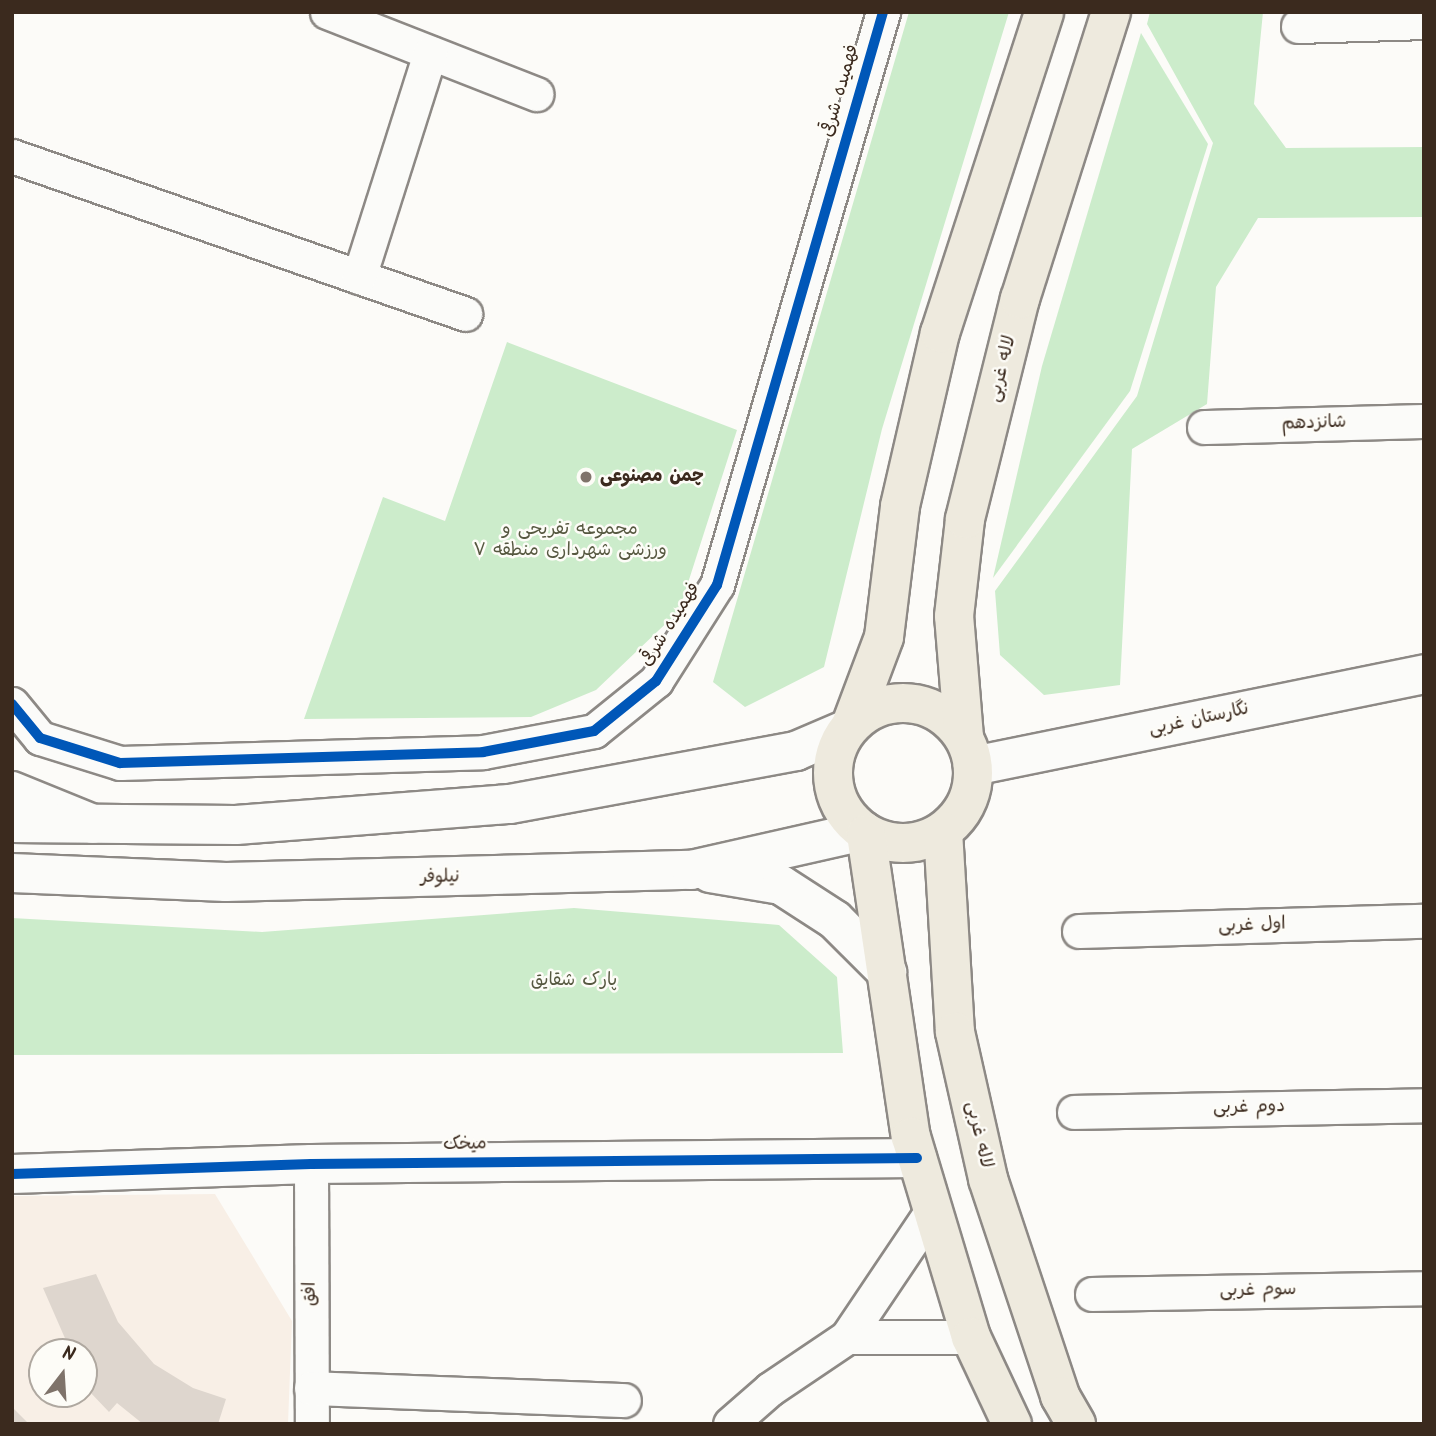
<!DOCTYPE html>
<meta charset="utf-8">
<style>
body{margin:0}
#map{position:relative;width:1436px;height:1436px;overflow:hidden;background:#fcfbf8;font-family:Kalam,"Playpen Sans Arabic",sans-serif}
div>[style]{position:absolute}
.built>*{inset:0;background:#f8efe6}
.green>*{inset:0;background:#cceccb}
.building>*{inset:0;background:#ded6ce}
.roads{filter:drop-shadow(2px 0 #8d8985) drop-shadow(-2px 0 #8d8985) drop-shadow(0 2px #8d8985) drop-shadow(0 -2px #8d8985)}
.minor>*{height:33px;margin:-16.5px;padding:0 16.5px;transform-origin:16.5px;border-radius:16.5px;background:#fbfbf9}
.tertiary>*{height:38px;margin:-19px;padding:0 19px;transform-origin:19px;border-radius:19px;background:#fbfbf9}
.secondary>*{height:38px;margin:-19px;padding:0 19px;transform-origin:19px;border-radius:19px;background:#fbfbf9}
.primary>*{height:38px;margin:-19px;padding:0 19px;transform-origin:19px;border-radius:19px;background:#eeeade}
.primary>.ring{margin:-19px;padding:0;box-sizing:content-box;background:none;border:38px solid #eeeade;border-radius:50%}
.cycleway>*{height:10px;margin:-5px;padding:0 5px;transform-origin:5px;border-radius:5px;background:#0057b8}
.dots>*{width:19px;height:19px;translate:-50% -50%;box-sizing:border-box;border:4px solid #fdfcf7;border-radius:50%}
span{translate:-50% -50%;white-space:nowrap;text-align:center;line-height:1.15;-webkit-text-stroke:5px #fdfcf7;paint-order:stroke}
.street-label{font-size:18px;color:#3b2a1e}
.poi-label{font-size:18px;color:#3b2a1e;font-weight:700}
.left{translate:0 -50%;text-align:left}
.park-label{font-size:18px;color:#565840}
.frame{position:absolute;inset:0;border:14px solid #3b2a1e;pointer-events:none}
.north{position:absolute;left:28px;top:1338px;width:70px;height:70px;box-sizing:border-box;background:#fdfcf7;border:2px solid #afa8a0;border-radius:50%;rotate:17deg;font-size:19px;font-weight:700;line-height:28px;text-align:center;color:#3b2a1e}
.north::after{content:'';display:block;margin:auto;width:24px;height:32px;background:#7f736a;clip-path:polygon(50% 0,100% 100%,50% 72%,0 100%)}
</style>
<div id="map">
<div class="built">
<div style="clip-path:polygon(evenodd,215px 1194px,292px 1321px,288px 1424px,12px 1424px,12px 1196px,215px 1194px,42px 1352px,84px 1352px,84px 1394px,42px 1394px,42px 1352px)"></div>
</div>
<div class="green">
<div style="clip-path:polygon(909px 12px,1009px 12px,882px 429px,824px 667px,745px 707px,713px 682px)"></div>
<div style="clip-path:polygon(1150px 12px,1263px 12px,1254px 104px,1286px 148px,1424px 147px,1424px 217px,1258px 218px,1216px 287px,1207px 404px,1132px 449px,1120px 685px,1044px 695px,1000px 655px,995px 591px,1137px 396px,1213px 143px,1147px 24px)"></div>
<div style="clip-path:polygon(1141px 33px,1208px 144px,1130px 391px,993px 578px,1042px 366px)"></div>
<div style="clip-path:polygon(507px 342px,737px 430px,679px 611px,596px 690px,531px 717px,304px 719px,383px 497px,445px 521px)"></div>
<div style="clip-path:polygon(574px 908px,779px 925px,837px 977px,843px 1053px,12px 1055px,12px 918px,262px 932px)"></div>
</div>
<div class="building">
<div style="clip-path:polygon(96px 1274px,118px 1322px,154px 1364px,193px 1388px,226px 1399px,218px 1424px,143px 1424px,117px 1403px,109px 1412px,89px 1391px,96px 1384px,84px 1371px,84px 1352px,71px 1352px,43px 1288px)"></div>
<div style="clip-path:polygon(14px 1409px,29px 1424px,12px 1424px)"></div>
</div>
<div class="roads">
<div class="minor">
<div style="left:327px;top:12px;width:225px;rotate:21.4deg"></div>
<div style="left:1298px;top:26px;width:126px;rotate:-1.8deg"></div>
<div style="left:12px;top:156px;width:480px;rotate:19.2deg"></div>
<div style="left:359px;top:277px;width:235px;rotate:-72.4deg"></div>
<div style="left:1204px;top:427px;width:220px;rotate:-1.6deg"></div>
<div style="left:12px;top:704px;width:44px;rotate:50.5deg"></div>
<div style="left:40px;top:738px;width:84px;rotate:17.4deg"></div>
<div style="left:120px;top:763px;width:363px;rotate:-1.7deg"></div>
<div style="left:483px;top:752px;width:113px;rotate:-10.7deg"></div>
<div style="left:594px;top:731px;width:80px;rotate:-38.9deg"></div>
<div style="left:656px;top:681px;width:114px;rotate:-57.6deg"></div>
<div style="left:717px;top:585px;width:597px;rotate:-73.84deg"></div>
<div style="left:1079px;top:931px;width:345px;rotate:-1.7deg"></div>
<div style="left:1074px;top:1112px;width:350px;rotate:-1.1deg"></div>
<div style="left:311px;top:1164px;width:260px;rotate:89.8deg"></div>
<div style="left:933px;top:1209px;width:154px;rotate:123.9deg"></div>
<div style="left:847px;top:1337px;width:124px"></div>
<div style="left:1092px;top:1294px;width:332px;rotate:-1deg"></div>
<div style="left:311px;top:1388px;width:313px;rotate:2.2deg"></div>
<div style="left:730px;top:1424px;width:53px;rotate:-41.2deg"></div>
<div style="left:770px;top:1389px;width:93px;rotate:-34deg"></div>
</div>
<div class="tertiary">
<div style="left:973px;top:766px;width:460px;rotate:-11.5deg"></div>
<div style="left:12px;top:791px;width:87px;rotate:22.2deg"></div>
<div style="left:12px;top:1174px;width:299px;rotate:-1.9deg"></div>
<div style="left:311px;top:1164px;width:606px;rotate:-0.57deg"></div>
</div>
<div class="secondary">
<div style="left:12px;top:823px;width:224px;rotate:0.5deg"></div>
<div style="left:236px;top:825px;width:275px;rotate:-4.4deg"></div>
<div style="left:510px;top:804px;width:291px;rotate:-10.5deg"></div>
<div style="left:796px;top:751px;width:56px;rotate:-23.3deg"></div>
<div style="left:12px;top:873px;width:214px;rotate:2.4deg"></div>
<div style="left:226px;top:882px;width:465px;rotate:-1.5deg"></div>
<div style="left:691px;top:870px;width:177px;rotate:-12.7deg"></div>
<div style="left:710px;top:873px;width:72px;rotate:9.6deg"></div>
<div style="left:781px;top:885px;width:64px;rotate:32.9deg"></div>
<div style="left:835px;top:920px;width:74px;rotate:45deg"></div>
</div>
<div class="primary">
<div class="ring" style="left:833px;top:703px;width:102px;height:102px"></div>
<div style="left:851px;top:725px;width:94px;rotate:-69.4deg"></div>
<div style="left:884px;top:637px;width:132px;rotate:-83deg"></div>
<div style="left:900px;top:506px;width:178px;rotate:-77deg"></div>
<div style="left:940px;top:333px;width:337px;rotate:-72deg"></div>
<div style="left:964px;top:737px;width:121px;rotate:-94.7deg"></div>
<div style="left:954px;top:616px;width:98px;rotate:-83.5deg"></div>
<div style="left:965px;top:519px;width:227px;rotate:-76deg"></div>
<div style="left:1020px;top:299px;width:301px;rotate:-72.4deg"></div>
<div style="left:943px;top:831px;width:201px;rotate:86.6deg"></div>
<div style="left:955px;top:1032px;width:151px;rotate:77.3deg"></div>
<div style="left:988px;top:1179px;width:229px;rotate:71.6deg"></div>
<div style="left:1060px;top:1396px;width:32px;rotate:60deg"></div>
<div style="left:866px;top:834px;width:306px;rotate:81.6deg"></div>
<div style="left:911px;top:1137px;width:209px;rotate:73.3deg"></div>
<div style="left:971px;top:1337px;width:96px;rotate:64.8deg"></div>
</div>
</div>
<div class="cycleway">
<div style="left:12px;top:704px;width:44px;rotate:50.5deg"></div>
<div style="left:40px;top:738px;width:84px;rotate:17.4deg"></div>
<div style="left:120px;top:763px;width:363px;rotate:-1.7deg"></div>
<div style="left:483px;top:752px;width:113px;rotate:-10.7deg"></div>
<div style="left:594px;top:731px;width:80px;rotate:-38.9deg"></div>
<div style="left:656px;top:681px;width:114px;rotate:-57.6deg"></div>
<div style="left:717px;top:585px;width:597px;rotate:-73.84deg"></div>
<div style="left:12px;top:1174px;width:299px;rotate:-1.9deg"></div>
<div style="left:311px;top:1164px;width:606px;rotate:-0.57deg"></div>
</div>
<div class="dots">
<div style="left:586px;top:477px;background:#7f736a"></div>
</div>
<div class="street-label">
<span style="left:841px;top:91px;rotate:-74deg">فهمیده شرقی</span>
<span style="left:1003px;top:369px;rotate:-76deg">لاله غربی</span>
<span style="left:1314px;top:424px;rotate:-2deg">شانزدهم</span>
<span style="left:671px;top:625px;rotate:-58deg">فهمیده شرقی</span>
<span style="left:1199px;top:720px;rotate:-12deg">نگارستان غربی</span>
<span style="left:440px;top:878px;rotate:-1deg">نیلوفر</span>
<span style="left:1252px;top:926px;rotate:-2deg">اول غربی</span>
<span style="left:1249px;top:1108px;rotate:-1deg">دوم غربی</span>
<span style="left:978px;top:1135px;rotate:77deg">لاله غربی</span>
<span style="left:465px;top:1145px;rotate:-1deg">میخک</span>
<span style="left:1258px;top:1291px;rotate:-1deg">سوم غربی</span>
<span style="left:311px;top:1294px;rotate:-90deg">افق</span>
</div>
<div class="poi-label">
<span class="left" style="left:600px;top:477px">چمن مصنوعی</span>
</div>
<div class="park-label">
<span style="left:570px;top:541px">مجموعه تفریحی و<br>ورزشی شهرداری منطقه ۷</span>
<span style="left:574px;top:981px">پارک شقایق</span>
</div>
<div class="frame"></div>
<div class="north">N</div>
</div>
